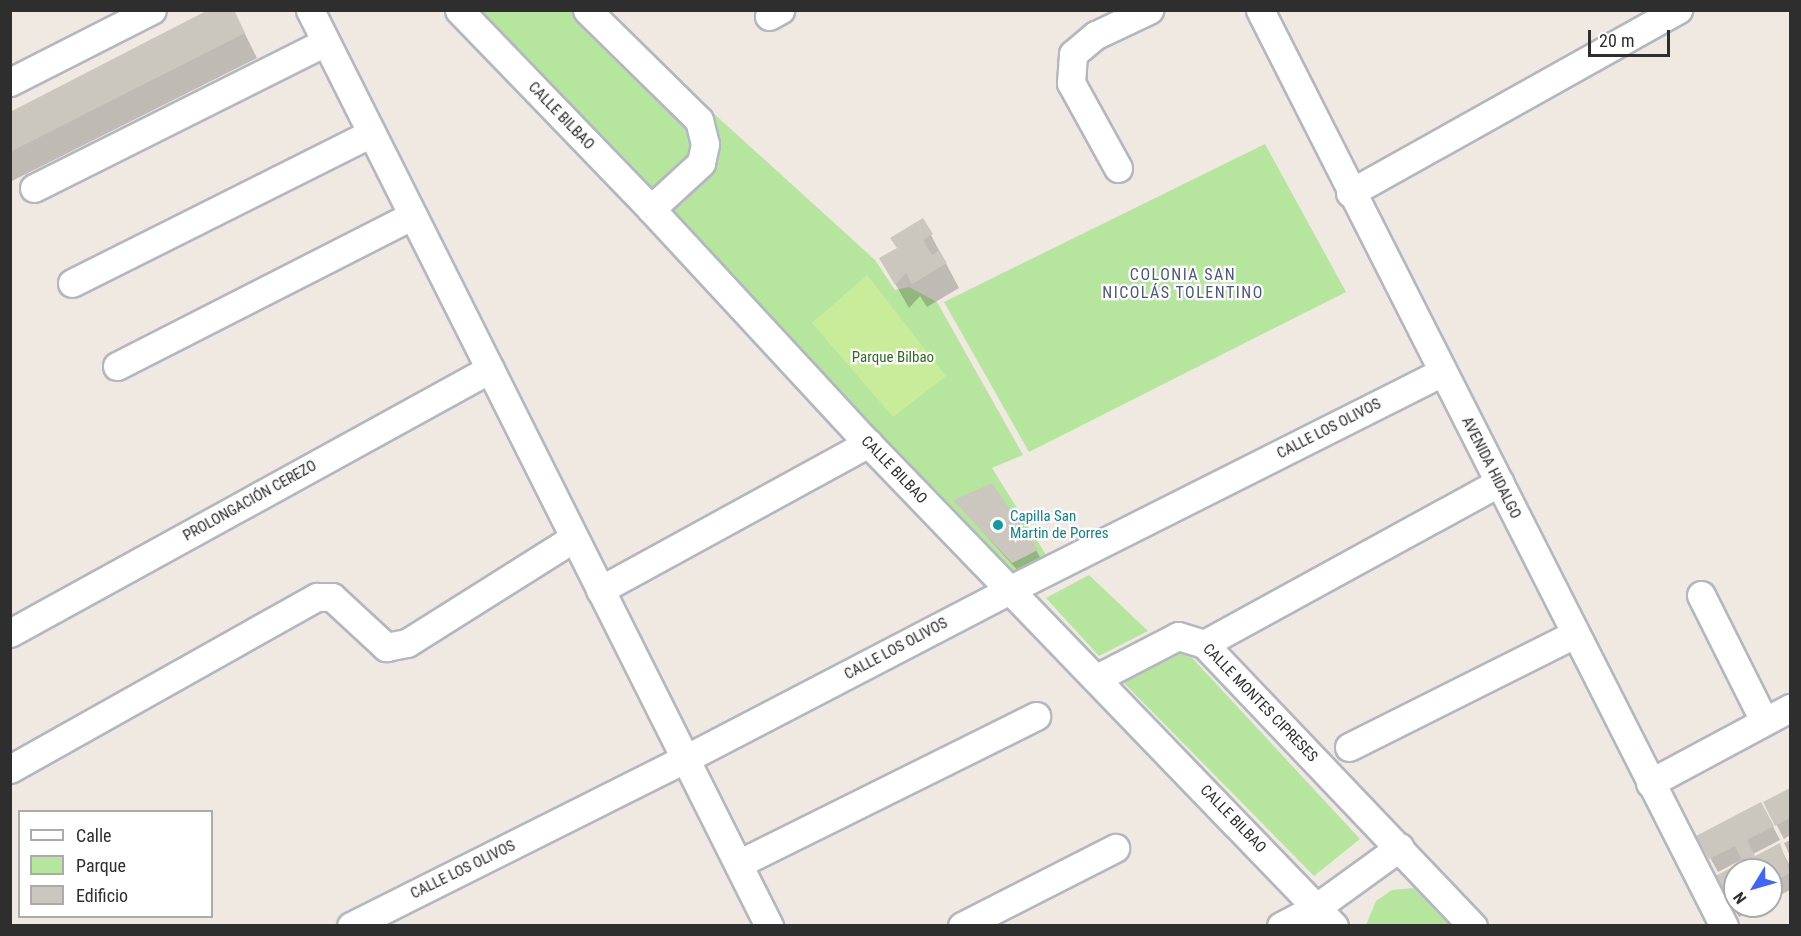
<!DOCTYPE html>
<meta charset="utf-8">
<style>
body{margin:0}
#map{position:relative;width:1801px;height:936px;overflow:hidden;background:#efe9e1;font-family:"Roboto Condensed",sans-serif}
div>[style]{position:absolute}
.green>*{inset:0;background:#b6e59e}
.pitch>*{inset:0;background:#c9ec9a}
.shadow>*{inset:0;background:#0003}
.building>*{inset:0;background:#cbc7bf}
.roads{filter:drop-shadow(2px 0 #b4b7c1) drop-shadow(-2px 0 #b4b7c1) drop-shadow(0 2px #b4b7c1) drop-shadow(0 -2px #b4b7c1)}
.minor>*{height:27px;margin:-13.5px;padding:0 13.5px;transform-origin:13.5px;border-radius:13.5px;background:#fff}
.dots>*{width:16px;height:16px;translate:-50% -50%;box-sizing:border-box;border:3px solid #fff;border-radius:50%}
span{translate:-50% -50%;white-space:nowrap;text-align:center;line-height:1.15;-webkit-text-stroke:4.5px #fff;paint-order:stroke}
.street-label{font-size:15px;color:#2e2e2e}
.park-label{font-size:15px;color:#2c6e1b}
.culture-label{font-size:15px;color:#0d838f}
.left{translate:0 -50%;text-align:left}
.neighbourhood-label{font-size:16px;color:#4d5680;letter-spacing:1.5px}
.frame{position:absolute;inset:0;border:12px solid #2e2e2e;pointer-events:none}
.legend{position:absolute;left:18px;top:810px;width:195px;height:108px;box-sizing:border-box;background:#fff;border:2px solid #ababab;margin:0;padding:8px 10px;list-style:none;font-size:18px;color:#2e2e2e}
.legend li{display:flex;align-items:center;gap:12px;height:30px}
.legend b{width:30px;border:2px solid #ababab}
.north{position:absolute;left:1723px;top:858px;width:60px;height:60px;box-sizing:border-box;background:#fff;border:2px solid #ababab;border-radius:50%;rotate:233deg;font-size:16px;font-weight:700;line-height:24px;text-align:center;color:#2e2e2e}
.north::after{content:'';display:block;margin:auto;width:21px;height:27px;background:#4264fb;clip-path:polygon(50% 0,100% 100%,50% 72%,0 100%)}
.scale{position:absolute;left:1588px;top:30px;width:82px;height:27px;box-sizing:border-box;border:3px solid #2e2e2e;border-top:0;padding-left:8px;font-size:18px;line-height:21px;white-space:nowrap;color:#2e2e2e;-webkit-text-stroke:4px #fff;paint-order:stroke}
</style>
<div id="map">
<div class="green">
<div style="clip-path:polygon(462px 11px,601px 11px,875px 260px,895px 290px,909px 287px,937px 302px,1023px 455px,992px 468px,1048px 558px,1015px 574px)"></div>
<div style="clip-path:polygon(1265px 144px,1346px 292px,1029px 452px,944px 302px)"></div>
<div style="clip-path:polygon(1089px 575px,1148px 631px,1099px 656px,1046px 598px)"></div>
<div style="clip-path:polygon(1182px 647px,1360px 839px,1314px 876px,1122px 681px)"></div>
<div style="clip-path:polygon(1414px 888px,1450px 925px,1366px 925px,1376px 901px,1392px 890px)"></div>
</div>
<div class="pitch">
<div style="clip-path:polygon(867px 275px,946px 376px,893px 417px,812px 323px)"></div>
</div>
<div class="shadow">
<div style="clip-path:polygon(233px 10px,257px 58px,10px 182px,10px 114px)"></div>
<div style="clip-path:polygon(923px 220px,959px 288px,927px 307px,920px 296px,909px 308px,881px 259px,899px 249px)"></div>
<div style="clip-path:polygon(955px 501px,1036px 550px,1041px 559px,1018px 571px)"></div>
<div style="clip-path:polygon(1790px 790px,1790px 835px,1784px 839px,1765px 803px)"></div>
<div style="clip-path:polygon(1768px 817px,1780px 840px,1753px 854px,1755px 858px,1779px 845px,1790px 866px,1790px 890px,1771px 900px,1771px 870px,1735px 870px,1735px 906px,1760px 906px,1739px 917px,1717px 877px,1745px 863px,1743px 859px,1718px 872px,1698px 836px)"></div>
<div style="clip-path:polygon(1790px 840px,1790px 856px,1784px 843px)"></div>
</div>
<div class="building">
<div style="clip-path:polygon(208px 10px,234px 10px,245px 33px,10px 152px,10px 112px)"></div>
<div style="clip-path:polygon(923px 218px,933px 234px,923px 240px,932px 255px,939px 250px,947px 263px,912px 284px,906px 273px,895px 285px,879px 258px,897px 248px,890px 238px)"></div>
<div style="clip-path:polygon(992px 483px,1038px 550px,1012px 563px,953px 500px)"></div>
<div style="clip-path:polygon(1790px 788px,1790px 818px,1775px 826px,1763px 802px)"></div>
<div style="clip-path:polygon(1761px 802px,1774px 826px,1747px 840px,1755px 856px,1780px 843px,1790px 873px,1771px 883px,1771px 870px,1735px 870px,1735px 902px,1730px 904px,1715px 876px,1743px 862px,1735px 846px,1709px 859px,1696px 836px)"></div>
</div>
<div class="roads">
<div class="minor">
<div style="left:310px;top:10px;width:1025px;rotate:63.38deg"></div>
<div style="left:459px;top:10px;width:277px;rotate:46deg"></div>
<div style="left:651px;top:209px;width:319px;rotate:47.2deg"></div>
<div style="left:868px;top:443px;width:671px;rotate:46.03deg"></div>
<div style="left:587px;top:10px;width:157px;rotate:44.5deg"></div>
<div style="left:699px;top:120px;width:25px;rotate:76deg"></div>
<div style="left:705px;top:144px;width:19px;rotate:102deg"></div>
<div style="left:701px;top:163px;width:68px;rotate:137.4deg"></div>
<div style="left:1260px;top:10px;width:1027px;rotate:63.14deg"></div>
<div style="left:769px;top:16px;width:13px;rotate:-29deg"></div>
<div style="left:10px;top:82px;width:159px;rotate:-26.9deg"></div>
<div style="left:1118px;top:168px;width:97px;rotate:-118.9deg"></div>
<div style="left:1071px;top:83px;width:29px;rotate:-86deg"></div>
<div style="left:1073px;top:54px;width:30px;rotate:-40deg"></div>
<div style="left:1096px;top:35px;width:59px;rotate:-25.3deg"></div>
<div style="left:34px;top:188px;width:326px;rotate:-26.6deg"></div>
<div style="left:1350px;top:193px;width:376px;rotate:-29.2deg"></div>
<div style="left:72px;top:283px;width:335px;rotate:-26.6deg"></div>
<div style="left:117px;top:366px;width:332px;rotate:-27deg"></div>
<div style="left:600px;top:590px;width:306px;rotate:-28.7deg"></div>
<div style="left:1701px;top:595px;width:141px;rotate:63.4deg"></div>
<div style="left:10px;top:633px;width:548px;rotate:-28.81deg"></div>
<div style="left:1204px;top:644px;width:337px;rotate:-28.7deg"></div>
<div style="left:1097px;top:678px;width:91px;rotate:-27.4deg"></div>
<div style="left:1178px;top:636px;width:27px;rotate:17deg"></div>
<div style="left:1204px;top:644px;width:390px;rotate:46.4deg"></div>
<div style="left:1349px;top:747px;width:253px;rotate:-26.6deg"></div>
<div style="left:10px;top:769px;width:352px;rotate:-29.3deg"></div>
<div style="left:317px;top:597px;width:15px"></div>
<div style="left:332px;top:597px;width:74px;rotate:42.8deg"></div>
<div style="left:386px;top:647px;width:21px;rotate:-11deg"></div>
<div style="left:407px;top:643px;width:197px;rotate:-32.2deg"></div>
<div style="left:1650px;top:783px;width:159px;rotate:-28.2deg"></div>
<div style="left:738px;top:864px;width:333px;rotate:-26.4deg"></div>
<div style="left:351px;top:926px;width:373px;rotate:-26.6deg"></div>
<div style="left:685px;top:759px;width:365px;rotate:-27.5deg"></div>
<div style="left:1009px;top:590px;width:483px;rotate:-26.7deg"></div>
<div style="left:962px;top:926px;width:172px;rotate:-27deg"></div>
<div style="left:1281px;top:926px;width:41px;rotate:-27.8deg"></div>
<div style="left:1317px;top:907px;width:102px;rotate:-35.9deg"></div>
</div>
</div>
<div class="dots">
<div style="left:998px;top:525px;background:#0f9aa8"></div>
</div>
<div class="street-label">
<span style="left:561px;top:116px;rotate:46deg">CALLE BILBAO</span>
<span style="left:1329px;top:429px;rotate:-27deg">CALLE LOS OLIVOS</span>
<span style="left:1491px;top:468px;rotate:63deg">AVENIDA HIDALGO</span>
<span style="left:894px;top:470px;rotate:46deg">CALLE BILBAO</span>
<span style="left:250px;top:501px;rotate:-29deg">PROLONGACIÓN CEREZO</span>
<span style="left:896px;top:649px;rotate:-28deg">CALLE LOS OLIVOS</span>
<span style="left:1260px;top:703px;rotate:46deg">CALLE MONTES CIPRESES</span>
<span style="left:1233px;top:819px;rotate:46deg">CALLE BILBAO</span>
<span style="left:463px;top:870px;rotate:-26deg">CALLE LOS OLIVOS</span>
</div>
<div class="park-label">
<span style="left:893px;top:358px">Parque Bilbao</span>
</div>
<div class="culture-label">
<span class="left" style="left:1010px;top:525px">Capilla San<br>Martin de Porres</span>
</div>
<div class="neighbourhood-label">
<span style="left:1183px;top:284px">COLONIA SAN<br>NICOLÁS TOLENTINO</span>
</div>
<div class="frame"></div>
<ul class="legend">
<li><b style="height:8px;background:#fff"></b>Calle</li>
<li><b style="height:16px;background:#b6e59e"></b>Parque</li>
<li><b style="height:16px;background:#cbc7bf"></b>Edificio</li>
</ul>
<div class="north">N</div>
<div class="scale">20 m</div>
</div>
